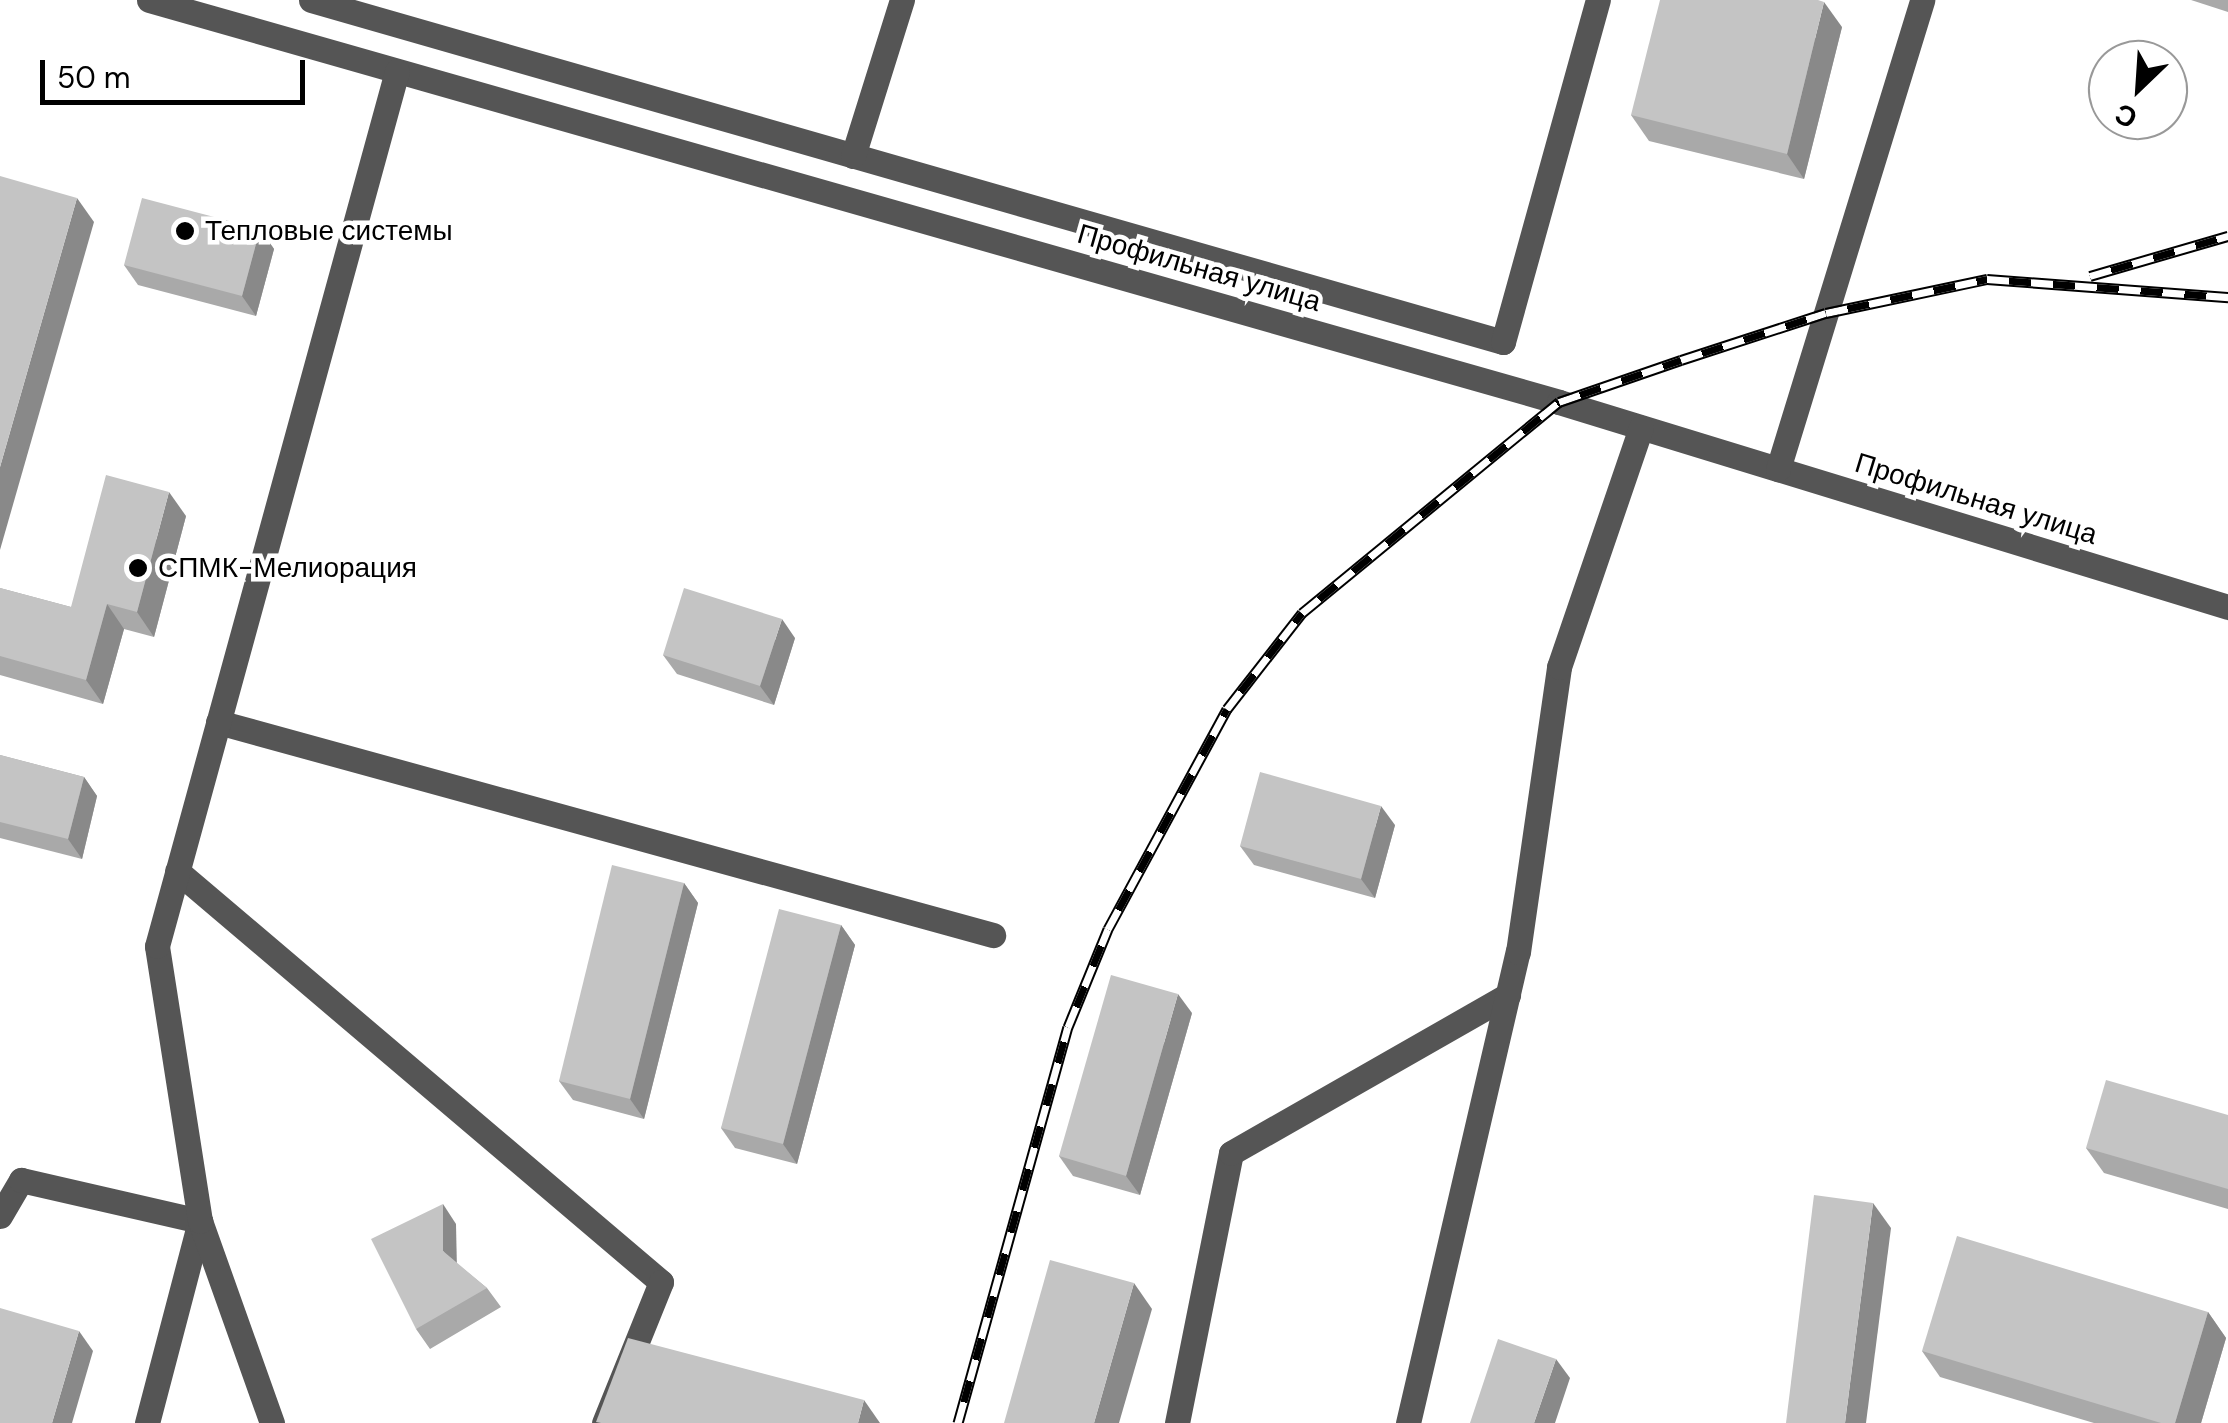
<!DOCTYPE html>
<meta charset="utf-8">
<style>
body{margin:0}
#map{position:relative;width:2228px;height:1423px;overflow:hidden;background:#fff;font-family:"DM Sans",sans-serif}
div>[style]{position:absolute}
.minor>*{height:25px;margin:-12.5px;padding:0 12.5px;transform-origin:12.5px;border-radius:12.5px;background:#555}
.rail>*{height:11px;margin-top:-5.5px;transform-origin:0;background:repeating-linear-gradient(90deg,#fff 0 22px,#000 0 44px);box-sizing:border-box;border-block:2px solid #000}
.wall>*{inset:0;background:#a9a9a9}
.shaded-wall>*{inset:0;background:#898989}
.building>*{inset:0;background:#c4c4c4}
.dots>*{width:28px;height:28px;translate:-50% -50%;box-sizing:border-box;border:5px solid #fff;border-radius:50%}
span{translate:-50% -50%;white-space:nowrap;text-align:center;line-height:1.15;-webkit-text-stroke:9px #fff;paint-order:stroke}
.poi-label{font-size:28px;color:#000}
.left{translate:0 -50%;text-align:left}
.street-label{font-size:28px;color:#000}
.north{position:absolute;left:2088px;top:40px;width:100px;height:100px;box-sizing:border-box;background:#fff;border:2px solid #999;border-radius:50%;rotate:205deg;font-size:28px;font-weight:700;line-height:40px;text-align:center;color:#000}
.north::after{content:'';display:block;margin:auto;width:35px;height:45px;background:#000;clip-path:polygon(50% 0,100% 100%,50% 72%,0 100%)}
.scale{position:absolute;left:40px;top:60px;width:265px;height:45px;box-sizing:border-box;border:5px solid #000;border-top:0;padding-left:12px;font-size:30px;line-height:35px;white-space:nowrap;color:#000;-webkit-text-stroke:8px #fff;paint-order:stroke}
</style>
<div id="map">
<div class="minor">
<div style="left:149px;top:0;width:1466px;rotate:15.91deg"></div>
<div style="left:1559px;top:402px;width:700px;rotate:17.04deg"></div>
<div style="left:311px;top:0;width:1240px;rotate:16.01deg"></div>
<div style="left:1503px;top:342px;width:355px;rotate:-74.5deg"></div>
<div style="left:853px;top:156px;width:164px;rotate:-72.6deg"></div>
<div style="left:1778px;top:469px;width:491px;rotate:-72.9deg"></div>
<div style="left:218px;top:722px;width:804px;rotate:15.37deg"></div>
<div style="left:177px;top:871px;width:635px;rotate:40.34deg"></div>
<div style="left:661px;top:1282px;width:152px;rotate:112deg"></div>
<div style="left:0;top:1216px;width:42px;rotate:-59.7deg"></div>
<div style="left:21px;top:1180px;width:184px;rotate:12.9deg"></div>
<div style="left:147px;top:1423px;width:209px;rotate:-75.3deg"></div>
<div style="left:272px;top:1423px;width:214px;rotate:-109.6deg"></div>
<div style="left:200px;top:1221px;width:278px;rotate:-98.9deg"></div>
<div style="left:157px;top:946px;width:907px;rotate:-74.66deg"></div>
<div style="left:1177px;top:1423px;width:275px;rotate:-78.7deg"></div>
<div style="left:1231px;top:1153px;width:319px;rotate:-29.7deg"></div>
<div style="left:1408px;top:1423px;width:484px;rotate:-76.9deg"></div>
<div style="left:1518px;top:952px;width:288px;rotate:-81.8deg"></div>
<div style="left:1559px;top:667px;width:253px;rotate:-71.1deg"></div>
</div>
<div class="rail">
<div style="left:2090px;top:276px;width:144px;rotate:-16.2deg"></div>
<div style="left:958px;top:1423px;width:411px;rotate:-74.5deg"></div>
<div style="left:1068px;top:1027px;width:106px;rotate:-67.8deg"></div>
<div style="left:1108px;top:929px;width:250px;rotate:-61.6deg"></div>
<div style="left:1227px;top:709px;width:122px;rotate:-52deg"></div>
<div style="left:1302px;top:613px;width:333px;rotate:-39.4deg"></div>
<div style="left:1559px;top:402px;width:129px;rotate:-19deg"></div>
<div style="left:1681px;top:360px;width:152px;rotate:-18deg"></div>
<div style="left:1826px;top:313px;width:165px;rotate:-11.9deg"></div>
<div style="left:1987px;top:279px;width:242px;rotate:4.3deg"></div>
</div>
<div class="wall">
<div style="clip-path:polygon(2191px 0,2228px 0,2228px 12px)"></div>
<div style="clip-path:polygon(1842px 27px,1804px 179px,1649px 141px,1631px 115px)"></div>
<div style="clip-path:polygon(260px 229px,274px 249px,256px 316px,138px 285px,124px 265px)"></div>
<div style="clip-path:polygon(186px 516px,154px 637px,124px 629px,103px 704px,0 675px,0 588px,71px 607px)"></div>
<div style="clip-path:polygon(795px 638px,774px 705px,677px 674px,663px 655px)"></div>
<div style="clip-path:polygon(0 755px,84px 777px,97px 796px,82px 859px,0 838px)"></div>
<div style="clip-path:polygon(1395px 825px,1375px 898px,1254px 865px,1240px 846px)"></div>
<div style="clip-path:polygon(684px 883px,698px 903px,644px 1119px,573px 1100px,559px 1081px)"></div>
<div style="clip-path:polygon(841px 925px,855px 945px,797px 1164px,735px 1148px,721px 1128px)"></div>
<div style="clip-path:polygon(1192px 1013px,1140px 1195px,1073px 1176px,1059px 1156px)"></div>
<div style="clip-path:polygon(2228px 1115px,2228px 1209px,2104px 1173px,2086px 1148px)"></div>
<div style="clip-path:polygon(456px 1224px,456px 1263px,487px 1288px,501px 1307px,430px 1349px,416px 1329px)"></div>
<div style="clip-path:polygon(2208px 1312px,2226px 1338px,2201px 1423px,2094px 1423px,1940px 1377px,1922px 1351px)"></div>
</div>
<div class="shaded-wall">
<div style="clip-path:polygon(1824px 2px,1842px 27px,1804px 179px,1787px 154px)"></div>
<div style="clip-path:polygon(77px 198px,94px 222px,0 550px,0 467px)"></div>
<div style="clip-path:polygon(260px 229px,274px 249px,256px 316px,242px 296px)"></div>
<div style="clip-path:polygon(169px 492px,186px 516px,154px 637px,137px 612px)"></div>
<div style="clip-path:polygon(107px 604px,124px 629px,103px 704px,86px 680px)"></div>
<div style="clip-path:polygon(782px 619px,795px 638px,774px 705px,760px 686px)"></div>
<div style="clip-path:polygon(84px 777px,97px 796px,82px 859px,68px 839px)"></div>
<div style="clip-path:polygon(1381px 806px,1395px 825px,1375px 898px,1361px 879px)"></div>
<div style="clip-path:polygon(684px 883px,698px 903px,644px 1119px,630px 1099px)"></div>
<div style="clip-path:polygon(841px 925px,855px 945px,797px 1164px,783px 1144px)"></div>
<div style="clip-path:polygon(1178px 994px,1192px 1013px,1140px 1195px,1126px 1176px)"></div>
<div style="clip-path:polygon(1873px 1203px,1891px 1228px,1866px 1423px,1845px 1423px)"></div>
<div style="clip-path:polygon(443px 1204px,456px 1224px,457px 1271px,443px 1251px)"></div>
<div style="clip-path:polygon(1134px 1283px,1152px 1309px,1119px 1423px,1094px 1423px)"></div>
<div style="clip-path:polygon(2208px 1312px,2226px 1338px,2201px 1423px,2175px 1423px)"></div>
<div style="clip-path:polygon(79px 1331px,93px 1351px,72px 1423px,52px 1423px)"></div>
<div style="clip-path:polygon(1556px 1359px,1570px 1378px,1555px 1423px,1534px 1423px)"></div>
<div style="clip-path:polygon(864px 1400px,880px 1423px,858px 1423px)"></div>
</div>
<div class="building">
<div style="clip-path:polygon(1660px 0,1818px 0,1824px 2px,1787px 154px,1631px 115px)"></div>
<div style="clip-path:polygon(0 176px,77px 198px,0 467px)"></div>
<div style="clip-path:polygon(142px 198px,260px 229px,242px 296px,124px 265px)"></div>
<div style="clip-path:polygon(106px 475px,169px 492px,137px 612px,107px 604px,86px 680px,0 656px,0 588px,71px 607px)"></div>
<div style="clip-path:polygon(684px 588px,782px 619px,760px 686px,663px 655px)"></div>
<div style="clip-path:polygon(0 755px,84px 777px,68px 839px,0 822px)"></div>
<div style="clip-path:polygon(1260px 772px,1381px 806px,1361px 879px,1240px 846px)"></div>
<div style="clip-path:polygon(612px 865px,684px 883px,630px 1099px,559px 1081px)"></div>
<div style="clip-path:polygon(779px 909px,841px 925px,783px 1144px,721px 1128px)"></div>
<div style="clip-path:polygon(1111px 975px,1178px 994px,1126px 1176px,1059px 1156px)"></div>
<div style="clip-path:polygon(2106px 1080px,2228px 1115px,2228px 1189px,2086px 1148px)"></div>
<div style="clip-path:polygon(1814px 1195px,1873px 1203px,1845px 1423px,1786px 1423px)"></div>
<div style="clip-path:polygon(443px 1204px,443px 1251px,487px 1288px,416px 1329px,371px 1239px)"></div>
<div style="clip-path:polygon(1957px 1236px,2208px 1312px,2175px 1423px,2161px 1423px,1922px 1351px)"></div>
<div style="clip-path:polygon(1050px 1260px,1134px 1283px,1094px 1423px,1004px 1423px)"></div>
<div style="clip-path:polygon(0 1308px,79px 1331px,52px 1423px,0 1423px)"></div>
<div style="clip-path:polygon(628px 1338px,864px 1400px,858px 1423px,601px 1423px,596px 1422px)"></div>
<div style="clip-path:polygon(1498px 1339px,1556px 1359px,1534px 1423px,1470px 1423px)"></div>
</div>
<div class="dots">
<div style="left:185px;top:231px;background:#000"></div>
<div style="left:138px;top:568px;background:#000"></div>
</div>
<div class="poi-label">
<span class="left" style="left:205px;top:231px">Тепловые системы</span>
<span class="left" style="left:158px;top:568px">СПМК-Мелиорация</span>
</div>
<div class="street-label">
<span style="left:1199px;top:268px;rotate:16deg">Профильная улица</span>
<span style="left:1976px;top:499px;rotate:17deg">Профильная улица</span>
</div>
<div class="north">С</div>
<div class="scale">50 m</div>
</div>
